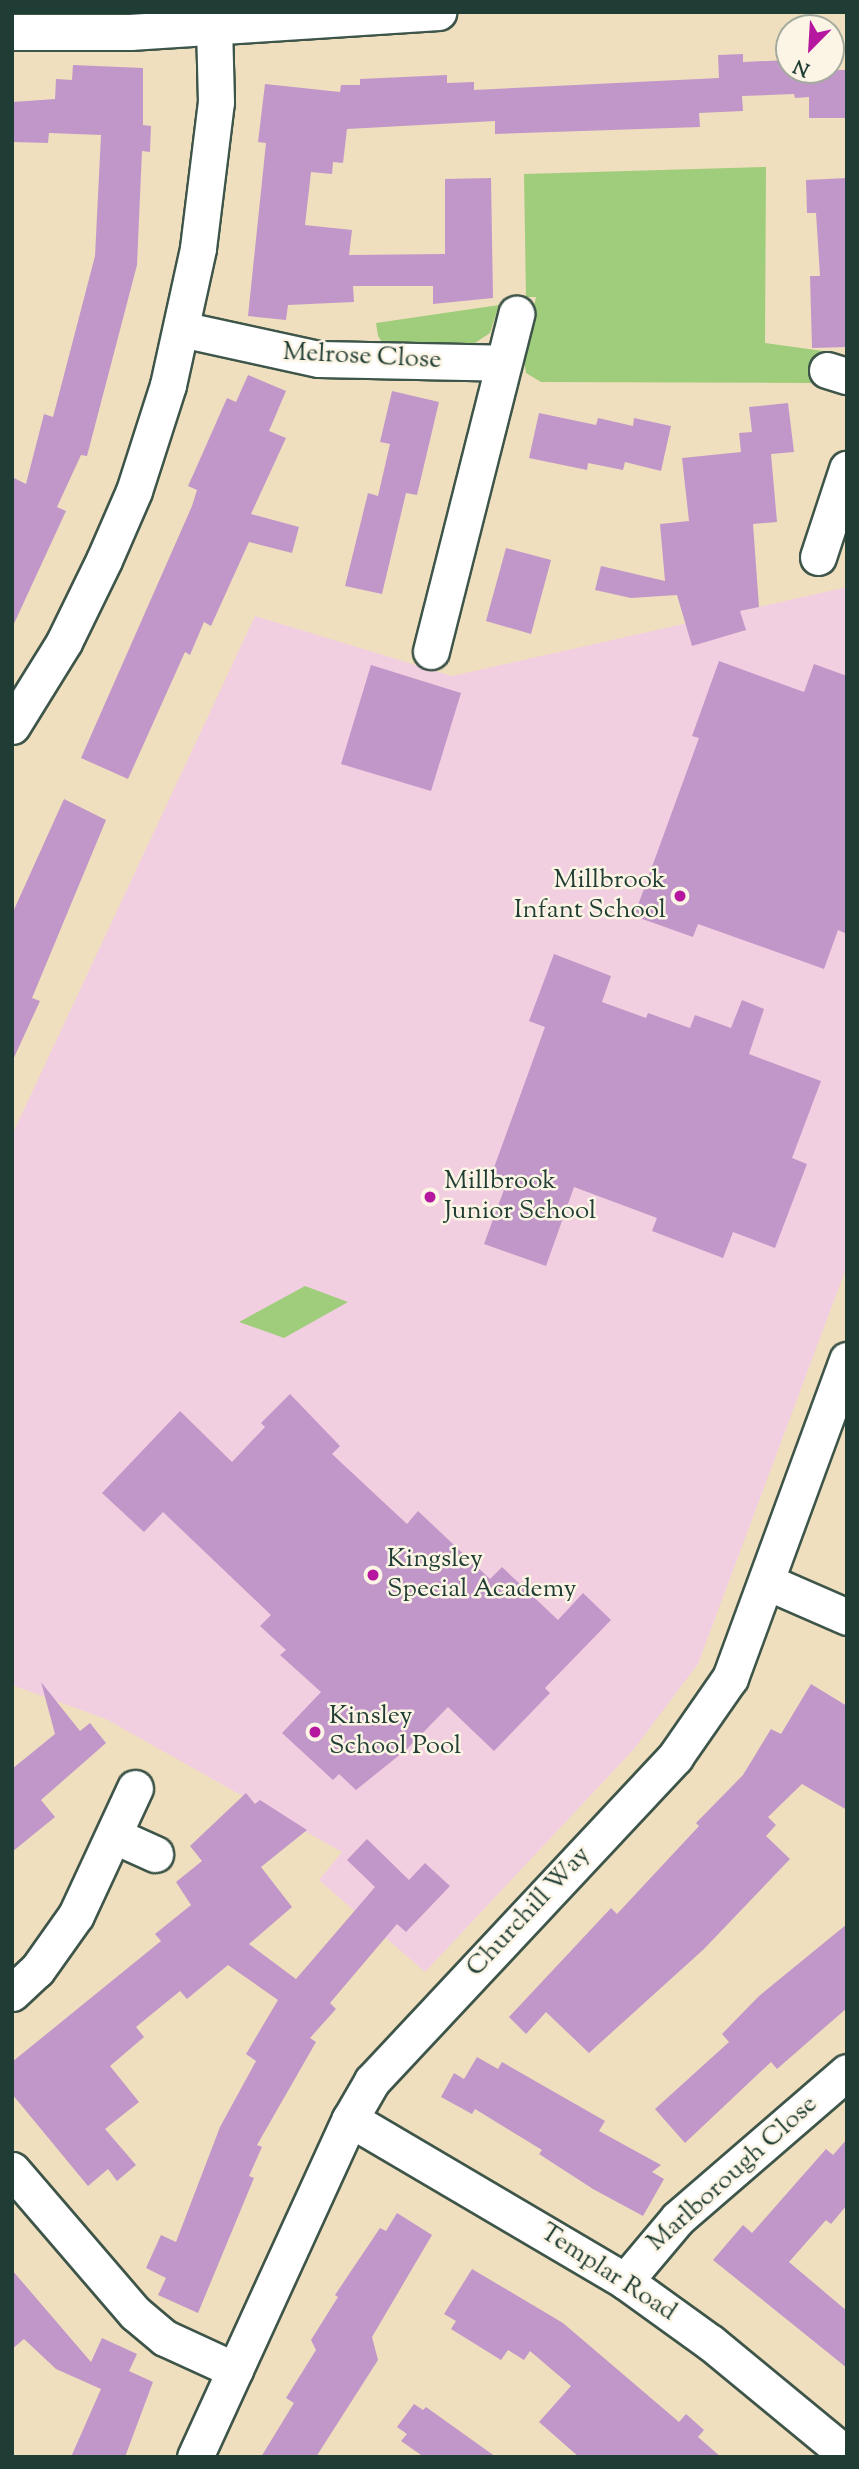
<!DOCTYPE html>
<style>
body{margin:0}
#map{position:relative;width:859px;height:2469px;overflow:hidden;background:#efdfbe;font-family:"Sorts Mill Goudy",serif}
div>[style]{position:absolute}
.built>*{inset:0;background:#f2cfe0}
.green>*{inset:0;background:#a0cd7b}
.building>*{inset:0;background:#c197c9}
.roads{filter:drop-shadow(2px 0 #3e5549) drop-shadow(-2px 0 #3e5549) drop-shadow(0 2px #3e5549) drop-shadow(0 -2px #3e5549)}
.street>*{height:35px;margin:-17.5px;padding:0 17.5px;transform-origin:17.5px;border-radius:17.5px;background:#fff}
.dots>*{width:19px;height:19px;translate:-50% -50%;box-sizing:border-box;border:4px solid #fcf5e5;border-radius:50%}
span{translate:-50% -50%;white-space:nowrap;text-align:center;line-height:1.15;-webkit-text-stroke:5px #fcf5e5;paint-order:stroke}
.street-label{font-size:26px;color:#1f3d34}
.poi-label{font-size:26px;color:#1f3d34}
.right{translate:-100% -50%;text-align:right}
.left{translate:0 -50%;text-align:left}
.frame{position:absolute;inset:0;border:14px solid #1f3d34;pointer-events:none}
.north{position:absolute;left:775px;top:14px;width:70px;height:70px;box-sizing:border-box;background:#fcf5e5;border:2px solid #a4ab9e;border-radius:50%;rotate:204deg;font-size:19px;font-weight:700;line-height:28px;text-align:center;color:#1f3d34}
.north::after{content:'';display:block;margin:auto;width:24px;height:32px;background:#b5179e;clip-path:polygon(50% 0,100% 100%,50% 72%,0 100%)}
</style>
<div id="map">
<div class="built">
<div style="clip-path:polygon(847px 587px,847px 1266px,698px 1664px,634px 1749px,425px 1972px,319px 1880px,342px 1852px,106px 1719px,12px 1685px,12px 1135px,255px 616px,452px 676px)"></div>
</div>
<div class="green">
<div style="clip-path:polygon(766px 167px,765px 343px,823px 351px,815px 383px,541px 382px,526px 373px,523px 355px,536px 297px,526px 297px,524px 174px)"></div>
<div style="clip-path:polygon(499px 305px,490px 333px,472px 345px,383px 344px,378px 336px,376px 323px)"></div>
<div style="clip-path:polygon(305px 1286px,348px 1302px,284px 1338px,239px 1322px)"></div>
</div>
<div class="building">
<div style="clip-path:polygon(743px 54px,743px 62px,789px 60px,789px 70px,847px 70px,847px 118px,809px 118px,809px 97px,795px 98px,794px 94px,742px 96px,743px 111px,699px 113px,700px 127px,495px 134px,495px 121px,347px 129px,343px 163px,333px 162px,332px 174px,311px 172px,305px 225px,352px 230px,349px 255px,445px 254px,445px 179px,491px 178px,493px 298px,433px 304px,433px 286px,353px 286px,354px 302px,288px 305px,286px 320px,248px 316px,266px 143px,258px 142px,265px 84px,340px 92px,341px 85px,360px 85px,360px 79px,447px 75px,447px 83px,474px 82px,474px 90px,719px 78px,718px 55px)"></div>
<div style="clip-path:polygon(73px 65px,143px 68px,143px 125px,151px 126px,150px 152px,142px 151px,137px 265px,87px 456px,81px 455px,57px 507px,66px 511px,12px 628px,12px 477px,26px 484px,44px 414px,53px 417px,95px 256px,101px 135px,49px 133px,48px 143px,12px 142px,12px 102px,55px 99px,56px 79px,72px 80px)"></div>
<div style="clip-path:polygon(847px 178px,847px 347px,812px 348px,810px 276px,820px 276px,816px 213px,807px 213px,806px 180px)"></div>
<div style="clip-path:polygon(248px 375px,286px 391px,269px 431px,286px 438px,251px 514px,299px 527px,292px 553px,249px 542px,211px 626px,204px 622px,190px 655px,185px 652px,128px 779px,81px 758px,192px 506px,197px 490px,188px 486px,193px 475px,227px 398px,236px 402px)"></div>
<div style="clip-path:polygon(392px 391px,439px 402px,417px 495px,406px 493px,382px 594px,345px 586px,368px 493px,378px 496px,390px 444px,380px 442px)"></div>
<div style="clip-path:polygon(788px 403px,794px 452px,771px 454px,777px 522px,753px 524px,759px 607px,740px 611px,746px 630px,692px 646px,677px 595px,631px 598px,595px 590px,601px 566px,665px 581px,660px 524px,689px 521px,682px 458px,741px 452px,739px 433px,752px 432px,749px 407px)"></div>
<div style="clip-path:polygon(539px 413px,596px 425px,598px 418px,633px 426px,634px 418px,671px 426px,661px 471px,625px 462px,623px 470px,588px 463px,587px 470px,529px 458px)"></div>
<div style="clip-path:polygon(506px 548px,551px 560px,531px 634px,486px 621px)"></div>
<div style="clip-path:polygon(719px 661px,804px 692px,814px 664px,847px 676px,847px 934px,838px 930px,824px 969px,698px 924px,693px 937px,634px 916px,699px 738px,692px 736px)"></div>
<div style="clip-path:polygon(371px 665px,461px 693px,431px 791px,341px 764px)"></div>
<div style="clip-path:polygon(64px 799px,106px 820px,32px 998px,40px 1001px,12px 1062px,12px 914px)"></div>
<div style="clip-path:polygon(554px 954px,611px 976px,602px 1002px,646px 1018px,648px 1013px,690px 1028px,695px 1015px,731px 1028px,742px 1000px,764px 1009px,749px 1054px,821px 1081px,792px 1158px,807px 1164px,775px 1248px,733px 1232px,723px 1258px,652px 1231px,657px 1218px,574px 1187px,546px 1266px,484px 1244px,508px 1179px,492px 1173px,545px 1027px,529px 1021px)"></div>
<div style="clip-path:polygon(290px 1394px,340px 1446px,332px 1454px,407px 1524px,418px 1511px,490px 1579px,502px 1567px,558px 1620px,583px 1593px,611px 1620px,545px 1688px,550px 1693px,494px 1751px,448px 1707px,407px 1749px,356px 1790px,339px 1774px,333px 1780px,282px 1733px,321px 1692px,280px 1655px,286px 1650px,260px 1626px,271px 1615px,163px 1512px,144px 1532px,102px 1493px,180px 1411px,232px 1462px,265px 1427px,261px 1423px)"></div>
<div style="clip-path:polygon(41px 1682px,80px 1731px,90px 1723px,106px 1743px,41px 1800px,55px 1817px,12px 1852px,12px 1769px,55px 1734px)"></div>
<div style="clip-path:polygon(811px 1684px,847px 1706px,847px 1810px,802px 1784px,768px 1817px,776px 1825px,766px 1836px,790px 1859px,704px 1949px,589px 2053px,546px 2012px,526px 2034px,509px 2017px,611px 1908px,617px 1914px,699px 1826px,696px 1823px,743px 1775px,771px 1729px,781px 1734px)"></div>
<div style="clip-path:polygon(246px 1793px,255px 1804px,260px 1800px,307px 1830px,261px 1867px,292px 1907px,249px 1944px,296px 1979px,375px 1887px,347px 1860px,367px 1839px,409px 1880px,425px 1863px,450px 1886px,406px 1932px,397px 1924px,330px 2003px,336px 2009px,310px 2038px,316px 2042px,257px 2145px,262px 2147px,249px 2176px,254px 2178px,198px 2313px,158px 2295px,166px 2278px,146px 2268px,161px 2235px,176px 2242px,220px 2127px,256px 2061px,246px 2054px,278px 2000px,228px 1965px,187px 1999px,180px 1991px,136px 2027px,144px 2037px,110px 2066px,139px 2102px,105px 2129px,136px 2165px,117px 2181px,108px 2169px,88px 2186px,12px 2094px,12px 2062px,161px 1941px,155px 1934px,191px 1905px,176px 1882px,202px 1861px,190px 1846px)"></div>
<div style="clip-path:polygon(847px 1924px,847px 2008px,777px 2069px,771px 2062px,685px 2143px,655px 2109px,729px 2042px,722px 2034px,759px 1996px)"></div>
<div style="clip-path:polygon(477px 2057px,498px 2069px,502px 2062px,605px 2121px,599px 2131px,661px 2165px,652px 2172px,664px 2179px,643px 2216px,593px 2189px,539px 2154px,542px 2150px,475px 2109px,472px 2114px,441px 2097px,454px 2073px,464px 2079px)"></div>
<div style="clip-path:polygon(847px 2139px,847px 2205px,831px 2224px,826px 2220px,789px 2262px,847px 2311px,847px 2368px,713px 2260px,743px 2225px,752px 2233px,826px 2149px,833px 2155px)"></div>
<div style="clip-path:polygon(397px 2213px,432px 2235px,372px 2337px,378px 2360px,316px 2457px,261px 2457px,294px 2403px,286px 2398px,316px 2350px,311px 2340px,338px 2297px,335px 2295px,380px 2228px,386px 2231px)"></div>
<div style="clip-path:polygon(472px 2269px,563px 2323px,679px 2422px,686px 2414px,704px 2430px,698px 2437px,721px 2457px,579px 2457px,539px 2422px,571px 2386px,530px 2351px,524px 2360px,508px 2350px,501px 2360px,451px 2329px,456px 2321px,444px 2314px)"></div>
<div style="clip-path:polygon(12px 2270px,91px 2362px,102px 2338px,137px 2354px,129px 2371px,153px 2382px,125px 2457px,71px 2457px,101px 2389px,56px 2369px,24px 2339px,12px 2349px)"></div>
<div style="clip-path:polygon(414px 2404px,423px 2410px,426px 2407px,496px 2457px,424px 2457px,401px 2441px,407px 2434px,397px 2427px)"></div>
</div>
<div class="roads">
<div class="street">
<div style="left:12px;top:32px;width:118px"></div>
<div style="left:130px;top:32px;width:309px;rotate:-3.7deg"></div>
<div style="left:181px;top:329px;width:141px;rotate:12.3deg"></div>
<div style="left:319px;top:359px;width:184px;rotate:1.2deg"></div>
<div style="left:827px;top:370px;width:21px;rotate:17deg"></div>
<div style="left:818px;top:557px;width:93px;rotate:-71.8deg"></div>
<div style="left:431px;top:651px;width:348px;rotate:-75.8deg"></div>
<div style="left:12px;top:726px;width:99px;rotate:-58.2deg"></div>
<div style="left:64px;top:642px;width:91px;rotate:-64deg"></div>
<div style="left:104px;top:560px;width:75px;rotate:-66.5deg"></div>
<div style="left:134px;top:491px;width:111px;rotate:-72.2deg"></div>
<div style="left:168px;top:385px;width:140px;rotate:-77.6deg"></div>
<div style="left:198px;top:248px;width:147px;rotate:-83deg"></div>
<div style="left:216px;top:102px;width:77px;rotate:-91.5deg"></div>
<div style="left:767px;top:1582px;width:87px;rotate:23.6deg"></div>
<div style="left:115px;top:1836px;width:44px;rotate:24.2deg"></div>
<div style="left:12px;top:1993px;width:34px;rotate:-43deg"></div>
<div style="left:37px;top:1970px;width:67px;rotate:-54.7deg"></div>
<div style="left:76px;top:1915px;width:140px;rotate:-65.1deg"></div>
<div style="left:350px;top:2119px;width:319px;rotate:30.5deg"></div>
<div style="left:625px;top:2281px;width:106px;rotate:35.8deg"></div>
<div style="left:711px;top:2343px;width:176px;rotate:39.5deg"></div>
<div style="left:12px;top:2170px;width:189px;rotate:49.3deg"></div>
<div style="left:135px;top:2313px;width:39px;rotate:40deg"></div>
<div style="left:165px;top:2338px;width:77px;rotate:24.6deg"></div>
<div style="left:625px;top:2281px;width:82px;rotate:-49.9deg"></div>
<div style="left:678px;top:2218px;width:223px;rotate:-40.8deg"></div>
<div style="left:195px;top:2457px;width:372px;rotate:-65.4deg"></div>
<div style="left:350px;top:2119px;width:44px;rotate:-59.9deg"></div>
<div style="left:372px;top:2081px;width:444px;rotate:-46.9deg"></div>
<div style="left:675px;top:1757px;width:96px;rotate:-55.2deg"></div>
<div style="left:730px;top:1678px;width:339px;rotate:-69.8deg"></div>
</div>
</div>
<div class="dots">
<div style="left:680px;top:896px;background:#b5179e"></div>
<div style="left:430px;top:1197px;background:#b5179e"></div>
<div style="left:373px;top:1575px;background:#b5179e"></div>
<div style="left:315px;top:1732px;background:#b5179e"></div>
</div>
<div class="street-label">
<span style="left:362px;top:357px;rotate:3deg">Melrose Close</span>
<span style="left:529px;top:1912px;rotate:-47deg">Churchill Way</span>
<span style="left:733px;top:2174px;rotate:-42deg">Marlborough Close</span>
<span style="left:608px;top:2273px;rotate:33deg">Templar Road</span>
</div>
<div class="poi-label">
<span class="right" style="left:666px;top:896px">Millbrook<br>Infant School</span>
<span class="left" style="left:444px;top:1197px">Millbrook<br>Junior School</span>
<span class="left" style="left:387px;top:1575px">Kingsley<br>Special Academy</span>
<span class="left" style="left:329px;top:1732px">Kinsley<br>School Pool</span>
</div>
<div class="frame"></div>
<div class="north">N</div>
</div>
